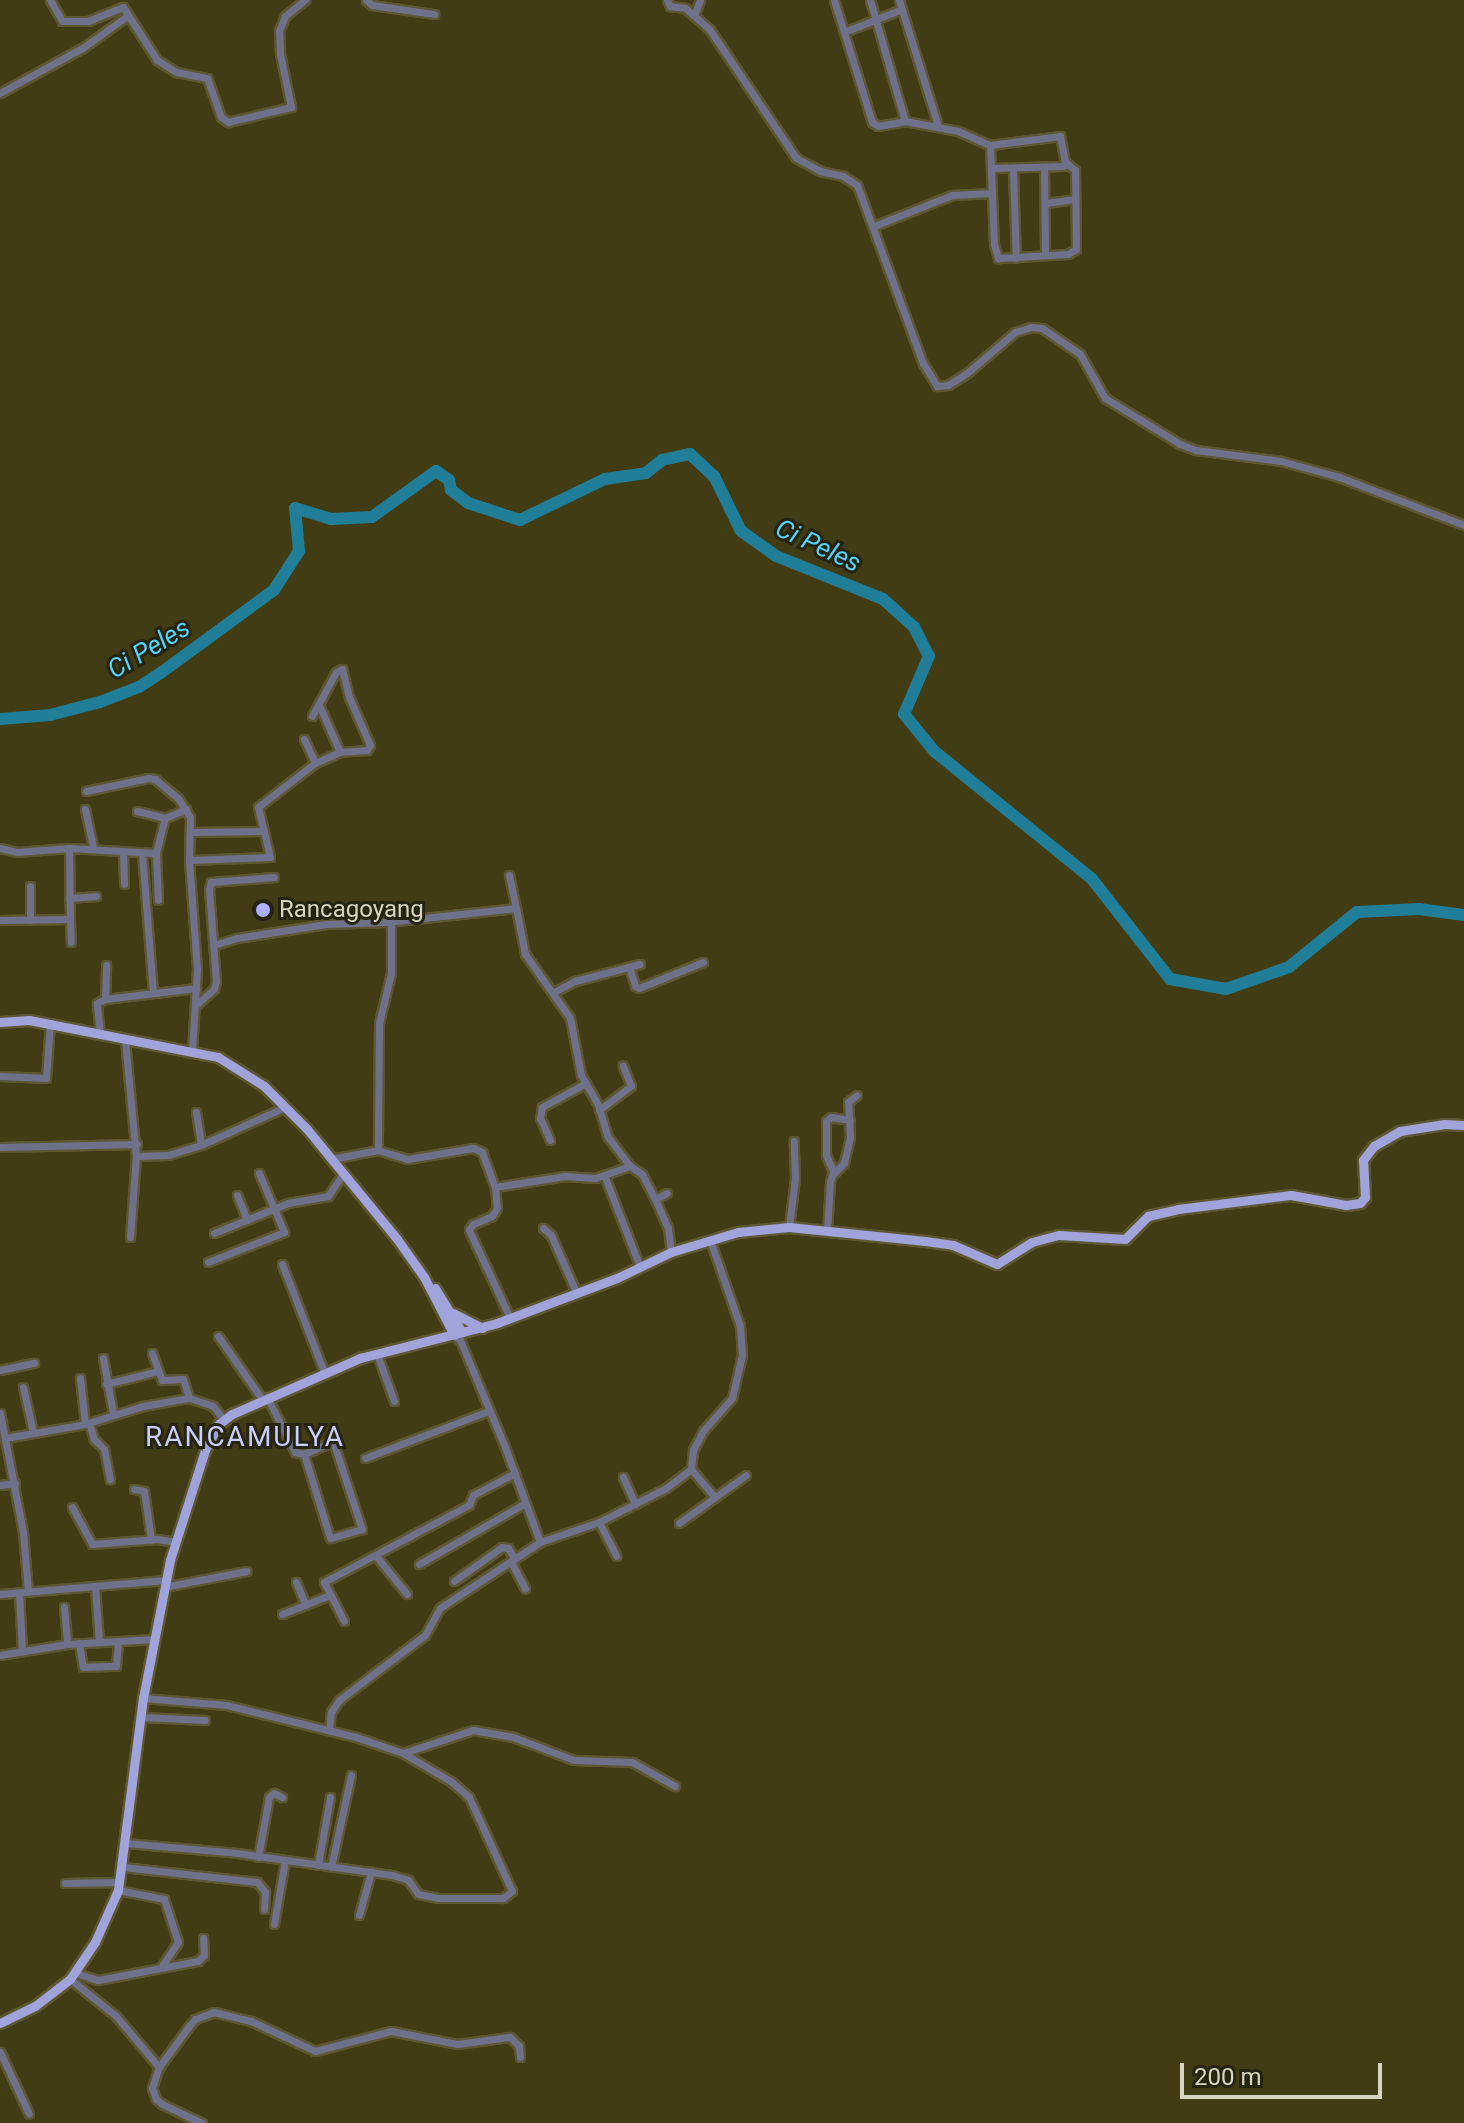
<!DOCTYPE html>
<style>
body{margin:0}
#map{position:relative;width:1464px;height:2123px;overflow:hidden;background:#423c14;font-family:Roboto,sans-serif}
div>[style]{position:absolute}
.river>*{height:12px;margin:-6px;padding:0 6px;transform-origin:6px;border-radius:6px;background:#217e98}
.roads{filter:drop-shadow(2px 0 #5d5733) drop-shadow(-2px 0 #5d5733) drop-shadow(0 2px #5d5733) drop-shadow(0 -2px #5d5733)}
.minor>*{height:7px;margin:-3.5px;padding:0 3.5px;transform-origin:3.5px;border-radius:3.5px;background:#6f718b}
.major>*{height:9px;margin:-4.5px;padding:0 4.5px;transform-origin:4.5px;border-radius:4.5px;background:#a1a4da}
.dots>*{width:22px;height:22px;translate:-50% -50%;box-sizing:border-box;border:4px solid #252312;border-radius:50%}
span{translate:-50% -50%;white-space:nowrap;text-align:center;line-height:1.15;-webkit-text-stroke:6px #252312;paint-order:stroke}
.poi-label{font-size:24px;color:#d7d4bf}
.left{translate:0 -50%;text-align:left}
.water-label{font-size:26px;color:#55d2f8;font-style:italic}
.quarter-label{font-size:28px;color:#c9cdf8;letter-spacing:2px}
.scale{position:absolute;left:1180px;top:2063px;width:202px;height:36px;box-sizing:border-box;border:4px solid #d7d4bf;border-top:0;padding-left:10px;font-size:24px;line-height:28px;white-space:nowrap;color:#d7d4bf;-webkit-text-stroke:6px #252312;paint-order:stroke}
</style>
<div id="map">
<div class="river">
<div style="left:0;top:719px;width:50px;rotate:-4.6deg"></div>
<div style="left:50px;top:715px;width:52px;rotate:-14.6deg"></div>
<div style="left:100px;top:702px;width:42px;rotate:-21deg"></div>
<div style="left:139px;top:687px;width:27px;rotate:-33deg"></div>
<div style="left:162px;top:672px;width:139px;rotate:-36.2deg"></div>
<div style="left:274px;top:590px;width:46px;rotate:-57.3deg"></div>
<div style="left:299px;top:551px;width:43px;rotate:-95.3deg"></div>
<div style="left:295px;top:508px;width:38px;rotate:17deg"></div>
<div style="left:331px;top:519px;width:41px;rotate:-2.8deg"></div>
<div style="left:372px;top:517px;width:79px;rotate:-35.7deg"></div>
<div style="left:436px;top:471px;width:16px;rotate:35deg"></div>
<div style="left:449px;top:480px;width:10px;rotate:79deg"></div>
<div style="left:451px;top:490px;width:21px;rotate:37deg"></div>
<div style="left:468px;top:503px;width:55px;rotate:18.1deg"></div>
<div style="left:520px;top:520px;width:94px;rotate:-25.8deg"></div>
<div style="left:605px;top:479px;width:41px;rotate:-8.3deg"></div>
<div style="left:646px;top:473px;width:21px;rotate:-39deg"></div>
<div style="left:662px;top:460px;width:29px;rotate:-12deg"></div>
<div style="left:690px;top:454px;width:33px;rotate:43deg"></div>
<div style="left:714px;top:476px;width:61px;rotate:63.9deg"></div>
<div style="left:741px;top:531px;width:43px;rotate:35.5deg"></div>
<div style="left:776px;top:556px;width:115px;rotate:21.9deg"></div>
<div style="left:883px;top:599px;width:42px;rotate:42.1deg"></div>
<div style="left:914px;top:627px;width:33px;rotate:63deg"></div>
<div style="left:929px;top:656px;width:63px;rotate:113.3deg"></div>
<div style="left:904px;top:714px;width:48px;rotate:51deg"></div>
<div style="left:934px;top:751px;width:203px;rotate:39deg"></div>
<div style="left:1092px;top:879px;width:127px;rotate:52deg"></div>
<div style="left:1170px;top:979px;width:57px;rotate:10.1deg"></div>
<div style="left:1226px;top:989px;width:67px;rotate:-19.2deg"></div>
<div style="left:1289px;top:967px;width:87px;rotate:-39deg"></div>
<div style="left:1357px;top:912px;width:62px;rotate:-2.8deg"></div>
<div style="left:1419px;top:909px;width:45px;rotate:7.6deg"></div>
</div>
<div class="roads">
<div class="minor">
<div style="left:50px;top:0;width:24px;rotate:60deg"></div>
<div style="left:62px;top:21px;width:26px"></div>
<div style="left:88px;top:21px;width:38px;rotate:-22deg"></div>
<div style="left:123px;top:7px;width:63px;rotate:57.3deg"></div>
<div style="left:157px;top:60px;width:22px;rotate:32deg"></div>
<div style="left:176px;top:72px;width:32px;rotate:11deg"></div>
<div style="left:207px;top:78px;width:41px;rotate:70.3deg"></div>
<div style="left:221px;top:117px;width:9px;rotate:36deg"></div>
<div style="left:228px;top:122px;width:65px;rotate:-13.4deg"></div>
<div style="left:291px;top:107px;width:54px;rotate:-101.7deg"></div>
<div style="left:280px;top:54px;width:23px;rotate:-92deg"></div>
<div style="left:279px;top:31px;width:16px;rotate:-68deg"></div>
<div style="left:285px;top:16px;width:26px;rotate:-39deg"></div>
<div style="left:366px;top:0;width:8px;rotate:40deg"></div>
<div style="left:372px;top:5px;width:63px;rotate:8.3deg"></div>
<div style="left:667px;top:0;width:7px;rotate:63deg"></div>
<div style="left:670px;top:6px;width:15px;rotate:8deg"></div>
<div style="left:685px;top:8px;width:33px;rotate:41deg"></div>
<div style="left:710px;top:30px;width:154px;rotate:56.1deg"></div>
<div style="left:796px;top:158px;width:27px;rotate:28deg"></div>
<div style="left:820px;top:171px;width:24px;rotate:12deg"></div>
<div style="left:843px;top:176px;width:17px;rotate:33deg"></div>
<div style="left:857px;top:185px;width:190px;rotate:69.7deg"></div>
<div style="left:923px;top:363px;width:27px;rotate:59deg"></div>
<div style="left:937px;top:386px;width:11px;rotate:-5deg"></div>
<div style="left:948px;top:385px;width:22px;rotate:-32deg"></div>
<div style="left:967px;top:373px;width:63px;rotate:-40.5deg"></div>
<div style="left:1015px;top:332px;width:17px;rotate:-17deg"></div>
<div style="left:1031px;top:327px;width:11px;rotate:5deg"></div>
<div style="left:1042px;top:328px;width:46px;rotate:34.4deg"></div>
<div style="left:1080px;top:354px;width:51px;rotate:60.4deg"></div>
<div style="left:1105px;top:398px;width:88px;rotate:31.5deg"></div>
<div style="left:1180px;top:444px;width:17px;rotate:21deg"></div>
<div style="left:1196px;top:450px;width:86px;rotate:7.4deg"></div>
<div style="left:1281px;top:461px;width:60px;rotate:15.4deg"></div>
<div style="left:1339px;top:477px;width:134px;rotate:21deg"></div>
<div style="left:834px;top:0;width:128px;rotate:72.7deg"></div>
<div style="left:872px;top:122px;width:7px;rotate:34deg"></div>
<div style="left:878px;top:126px;width:27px;rotate:-10deg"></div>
<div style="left:870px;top:0;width:126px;rotate:73.9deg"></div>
<div style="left:905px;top:121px;width:54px;rotate:10.7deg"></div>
<div style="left:958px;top:131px;width:35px;rotate:24deg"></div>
<div style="left:990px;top:145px;width:99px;rotate:87.7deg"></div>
<div style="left:994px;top:244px;width:15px;rotate:74deg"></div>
<div style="left:998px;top:258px;width:70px;rotate:-3.3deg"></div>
<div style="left:1068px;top:254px;width:9px;rotate:-32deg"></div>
<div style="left:1076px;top:249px;width:79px;rotate:-90.7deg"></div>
<div style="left:1075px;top:170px;width:13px;rotate:-141deg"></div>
<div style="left:899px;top:0;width:132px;rotate:72.8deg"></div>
<div style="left:694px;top:15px;width:16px;rotate:-68deg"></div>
<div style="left:844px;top:32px;width:62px;rotate:-21.6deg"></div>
<div style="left:0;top:93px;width:96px;rotate:-28.7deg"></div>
<div style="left:84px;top:47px;width:53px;rotate:-35.8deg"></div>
<div style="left:990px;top:145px;width:71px;rotate:-7.3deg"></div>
<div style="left:1060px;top:136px;width:26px;rotate:79deg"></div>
<div style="left:1065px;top:162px;width:4px;rotate:117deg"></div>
<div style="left:1063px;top:166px;width:71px;rotate:178.4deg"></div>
<div style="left:1044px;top:167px;width:88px;rotate:89.3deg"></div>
<div style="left:1013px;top:169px;width:89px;rotate:88.1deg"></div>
<div style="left:1046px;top:203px;width:28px;rotate:-8deg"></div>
<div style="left:874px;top:226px;width:84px;rotate:-21.7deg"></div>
<div style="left:952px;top:195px;width:40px;rotate:-2.9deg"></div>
<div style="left:312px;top:716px;width:50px;rotate:-61.4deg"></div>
<div style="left:336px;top:672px;width:7px;rotate:-27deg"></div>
<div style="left:342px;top:669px;width:29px;rotate:76deg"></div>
<div style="left:349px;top:697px;width:52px;rotate:66.4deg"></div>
<div style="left:370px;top:745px;width:6px;rotate:121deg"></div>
<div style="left:367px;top:750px;width:27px;rotate:176deg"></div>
<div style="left:304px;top:739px;width:26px;rotate:65deg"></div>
<div style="left:86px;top:791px;width:63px;rotate:-11.8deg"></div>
<div style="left:148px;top:778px;width:7px;rotate:8deg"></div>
<div style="left:155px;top:779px;width:30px;rotate:40deg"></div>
<div style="left:178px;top:798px;width:22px;rotate:58deg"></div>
<div style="left:190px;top:817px;width:43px;rotate:91.3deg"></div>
<div style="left:189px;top:860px;width:109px;rotate:85.8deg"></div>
<div style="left:197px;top:969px;width:82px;rotate:93.5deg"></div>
<div style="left:85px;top:809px;width:39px;rotate:78deg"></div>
<div style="left:137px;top:811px;width:29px;rotate:14deg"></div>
<div style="left:192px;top:832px;width:72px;rotate:-0.8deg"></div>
<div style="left:0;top:848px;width:17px;rotate:13deg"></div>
<div style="left:17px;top:852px;width:52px;rotate:-4.4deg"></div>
<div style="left:123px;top:853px;width:31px;rotate:88deg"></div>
<div style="left:142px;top:853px;width:139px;rotate:85.5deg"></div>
<div style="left:156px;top:853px;width:47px;rotate:87.6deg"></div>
<div style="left:189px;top:860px;width:81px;rotate:-2.1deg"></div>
<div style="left:270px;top:857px;width:51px;rotate:-103.5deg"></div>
<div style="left:258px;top:807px;width:72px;rotate:-37.7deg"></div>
<div style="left:315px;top:763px;width:27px;rotate:-24deg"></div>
<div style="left:340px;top:752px;width:51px;rotate:-114.1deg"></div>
<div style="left:509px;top:875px;width:34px;rotate:78deg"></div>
<div style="left:69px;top:898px;width:27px;rotate:-4deg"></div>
<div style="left:70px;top:919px;width:23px;rotate:88deg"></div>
<div style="left:0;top:920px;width:70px;rotate:-0.8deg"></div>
<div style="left:70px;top:919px;width:71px;rotate:-90.8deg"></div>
<div style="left:69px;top:848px;width:87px;rotate:3.3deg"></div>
<div style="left:156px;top:853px;width:36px;rotate:-76deg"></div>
<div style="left:165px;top:818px;width:23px;rotate:-23deg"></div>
<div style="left:30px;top:920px;width:34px;rotate:-90deg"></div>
<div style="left:391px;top:921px;width:52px;rotate:90deg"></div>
<div style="left:391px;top:973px;width:51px;rotate:103.5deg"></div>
<div style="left:379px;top:1023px;width:127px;rotate:90.5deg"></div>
<div style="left:378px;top:1150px;width:31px;rotate:17deg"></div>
<div style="left:408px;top:1159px;width:66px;rotate:-9.6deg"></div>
<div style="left:473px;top:1148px;width:10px;rotate:24deg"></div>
<div style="left:482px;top:1152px;width:37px;rotate:70deg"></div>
<div style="left:495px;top:1187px;width:21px;rotate:85deg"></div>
<div style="left:497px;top:1208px;width:9px;rotate:122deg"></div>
<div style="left:492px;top:1216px;width:21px;rotate:157deg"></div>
<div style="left:473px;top:1224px;width:7px;rotate:124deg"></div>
<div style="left:469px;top:1230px;width:97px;rotate:65deg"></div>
<div style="left:214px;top:945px;width:24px;rotate:-17deg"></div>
<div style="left:237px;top:938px;width:90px;rotate:-8.9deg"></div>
<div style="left:326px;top:924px;width:61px;rotate:-1.9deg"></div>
<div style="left:387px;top:922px;width:130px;rotate:-6.2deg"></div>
<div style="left:516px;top:908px;width:47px;rotate:78.9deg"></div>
<div style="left:525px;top:954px;width:78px;rotate:54.9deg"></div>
<div style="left:570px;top:1018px;width:58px;rotate:79.1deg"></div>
<div style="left:581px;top:1075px;width:34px;rotate:60deg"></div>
<div style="left:598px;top:1105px;width:34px;rotate:73deg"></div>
<div style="left:608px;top:1137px;width:36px;rotate:53deg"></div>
<div style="left:630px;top:1166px;width:14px;rotate:34deg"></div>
<div style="left:642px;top:1174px;width:28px;rotate:63deg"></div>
<div style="left:655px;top:1199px;width:13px;rotate:-27deg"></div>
<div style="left:629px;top:967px;width:20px;rotate:72deg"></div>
<div style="left:635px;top:986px;width:4px;rotate:27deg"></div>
<div style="left:639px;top:988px;width:69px;rotate:-22.1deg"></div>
<div style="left:554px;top:992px;width:24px;rotate:-28deg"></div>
<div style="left:575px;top:981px;width:67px;rotate:-14.7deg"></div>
<div style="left:105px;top:999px;width:92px;rotate:-6.9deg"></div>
<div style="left:195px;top:1006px;width:25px;rotate:-42deg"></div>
<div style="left:214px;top:989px;width:8px;rotate:-76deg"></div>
<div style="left:216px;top:981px;width:92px;rotate:-94.4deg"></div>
<div style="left:209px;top:889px;width:7px;rotate:-74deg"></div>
<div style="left:211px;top:882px;width:63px;rotate:-4.5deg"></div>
<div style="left:100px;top:1034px;width:31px;rotate:-96deg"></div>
<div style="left:97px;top:1003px;width:9px;rotate:-27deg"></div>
<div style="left:105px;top:999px;width:34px;rotate:-88deg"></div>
<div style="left:125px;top:1040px;width:117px;rotate:84.6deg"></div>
<div style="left:136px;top:1156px;width:32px;rotate:-2deg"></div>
<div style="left:168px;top:1155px;width:34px;rotate:-17deg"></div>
<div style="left:201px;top:1145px;width:92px;rotate:-24.3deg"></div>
<div style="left:0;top:1076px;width:46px;rotate:2.5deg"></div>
<div style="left:46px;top:1078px;width:55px;rotate:-85.8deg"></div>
<div style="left:599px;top:1110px;width:40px;rotate:-37deg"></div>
<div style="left:631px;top:1086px;width:22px;rotate:-112deg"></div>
<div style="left:196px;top:1112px;width:33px;rotate:81deg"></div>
<div style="left:550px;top:1140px;width:24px;rotate:-114deg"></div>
<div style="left:540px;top:1118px;width:11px;rotate:-80deg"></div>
<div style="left:542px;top:1107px;width:50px;rotate:-28.6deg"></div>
<div style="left:0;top:1147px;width:137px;rotate:-1.3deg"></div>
<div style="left:331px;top:1159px;width:48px;rotate:-10.8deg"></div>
<div style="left:834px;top:1173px;width:20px;rotate:-114deg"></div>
<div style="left:826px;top:1155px;width:34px;rotate:-90deg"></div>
<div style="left:826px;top:1121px;width:6px;rotate:-39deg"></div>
<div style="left:831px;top:1117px;width:19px;rotate:9deg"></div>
<div style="left:604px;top:1175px;width:99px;rotate:68.6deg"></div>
<div style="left:495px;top:1187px;width:71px;rotate:-8.9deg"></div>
<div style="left:565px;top:1176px;width:30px;rotate:4deg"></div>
<div style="left:595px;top:1178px;width:37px;rotate:-19deg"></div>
<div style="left:237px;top:1195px;width:27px;rotate:68deg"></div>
<div style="left:655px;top:1199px;width:32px;rotate:66deg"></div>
<div style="left:668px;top:1228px;width:24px;rotate:83deg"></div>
<div style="left:789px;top:1227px;width:49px;rotate:-83deg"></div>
<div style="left:795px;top:1178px;width:37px;rotate:-92deg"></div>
<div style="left:543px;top:1228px;width:11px;rotate:41deg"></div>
<div style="left:551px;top:1235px;width:64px;rotate:66.2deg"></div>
<div style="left:827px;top:1231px;width:49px;rotate:-86.5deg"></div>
<div style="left:830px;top:1182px;width:7px;rotate:-74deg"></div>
<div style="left:832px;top:1175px;width:17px;rotate:-45deg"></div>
<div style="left:844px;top:1163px;width:27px;rotate:-77deg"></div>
<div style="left:850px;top:1137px;width:35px;rotate:-93deg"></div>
<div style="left:848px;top:1102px;width:11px;rotate:-38deg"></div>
<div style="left:214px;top:1233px;width:80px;rotate:-22.1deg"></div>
<div style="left:288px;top:1203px;width:41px;rotate:-9.9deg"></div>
<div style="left:328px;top:1196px;width:27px;rotate:-56deg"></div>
<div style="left:130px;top:1237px;width:81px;rotate:-85.8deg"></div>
<div style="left:208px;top:1262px;width:82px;rotate:-21.5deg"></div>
<div style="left:284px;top:1232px;width:64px;rotate:-113deg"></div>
<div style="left:282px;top:1264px;width:116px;rotate:68.7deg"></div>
<div style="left:454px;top:1335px;width:8px;rotate:40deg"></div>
<div style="left:460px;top:1340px;width:116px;rotate:67.2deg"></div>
<div style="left:505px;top:1447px;width:101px;rotate:69.8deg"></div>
<div style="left:540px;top:1542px;width:62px;rotate:-18.7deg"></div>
<div style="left:599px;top:1522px;width:75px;rotate:-26.9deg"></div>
<div style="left:666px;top:1488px;width:31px;rotate:-37deg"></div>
<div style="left:691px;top:1469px;width:19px;rotate:-84deg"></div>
<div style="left:693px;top:1450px;width:21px;rotate:-62deg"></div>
<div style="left:703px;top:1431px;width:44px;rotate:-48.7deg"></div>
<div style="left:732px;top:1398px;width:44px;rotate:-76.9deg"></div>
<div style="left:742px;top:1355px;width:29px;rotate:-94deg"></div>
<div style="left:740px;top:1326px;width:91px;rotate:-109.2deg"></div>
<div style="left:218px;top:1336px;width:77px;rotate:55.1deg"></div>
<div style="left:152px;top:1353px;width:29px;rotate:70deg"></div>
<div style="left:162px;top:1380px;width:21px;rotate:-3deg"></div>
<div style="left:183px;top:1379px;width:20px;rotate:72deg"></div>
<div style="left:377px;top:1354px;width:50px;rotate:70.1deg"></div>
<div style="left:103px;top:1358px;width:56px;rotate:79.7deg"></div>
<div style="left:0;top:1370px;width:35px;rotate:-12deg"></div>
<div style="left:80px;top:1378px;width:46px;rotate:83.8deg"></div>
<div style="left:106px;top:1384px;width:54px;rotate:-14deg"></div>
<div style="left:23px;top:1387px;width:46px;rotate:77.5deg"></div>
<div style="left:267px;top:1397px;width:62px;rotate:63deg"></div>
<div style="left:295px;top:1452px;width:9px;rotate:13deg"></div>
<div style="left:304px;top:1454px;width:32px;rotate:-24deg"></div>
<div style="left:333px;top:1441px;width:93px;rotate:71.8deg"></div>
<div style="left:362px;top:1529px;width:33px;rotate:164deg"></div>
<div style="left:330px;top:1538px;width:88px;rotate:-107.2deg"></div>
<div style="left:0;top:1413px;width:121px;rotate:79.1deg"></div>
<div style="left:23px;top:1532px;width:60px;rotate:85.2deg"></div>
<div style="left:89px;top:1423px;width:17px;rotate:73deg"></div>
<div style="left:94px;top:1439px;width:14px;rotate:45deg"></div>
<div style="left:104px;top:1449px;width:31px;rotate:79deg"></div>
<div style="left:5px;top:1438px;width:81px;rotate:-9.9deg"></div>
<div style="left:85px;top:1424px;width:61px;rotate:-17.2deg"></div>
<div style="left:143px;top:1406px;width:47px;rotate:-9.9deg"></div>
<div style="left:189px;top:1398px;width:25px;rotate:18deg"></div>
<div style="left:213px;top:1406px;width:18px;rotate:52deg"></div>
<div style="left:365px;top:1458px;width:132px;rotate:-20.9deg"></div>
<div style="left:691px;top:1469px;width:35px;rotate:50deg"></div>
<div style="left:623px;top:1477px;width:30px;rotate:66deg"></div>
<div style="left:0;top:1485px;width:15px;rotate:-8deg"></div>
<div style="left:134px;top:1489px;width:10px;rotate:11deg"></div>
<div style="left:144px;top:1491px;width:49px;rotate:81.7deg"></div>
<div style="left:72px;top:1507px;width:42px;rotate:61.6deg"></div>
<div style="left:92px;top:1544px;width:65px;rotate:-4.4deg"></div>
<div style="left:157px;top:1539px;width:18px;rotate:9deg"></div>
<div style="left:599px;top:1522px;width:38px;rotate:63deg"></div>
<div style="left:679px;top:1523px;width:82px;rotate:-35.6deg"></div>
<div style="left:376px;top:1556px;width:49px;rotate:50.8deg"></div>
<div style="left:511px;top:1562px;width:30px;rotate:62deg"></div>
<div style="left:419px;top:1564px;width:122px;rotate:-29.9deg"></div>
<div style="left:454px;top:1581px;width:59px;rotate:-35.3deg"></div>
<div style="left:502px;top:1547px;width:6px;rotate:9deg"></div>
<div style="left:508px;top:1548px;width:12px;rotate:59deg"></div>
<div style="left:296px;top:1582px;width:25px;rotate:67deg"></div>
<div style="left:95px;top:1587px;width:55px;rotate:85.8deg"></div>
<div style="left:164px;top:1587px;width:84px;rotate:-11deg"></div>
<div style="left:19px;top:1593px;width:58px;rotate:87deg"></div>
<div style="left:0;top:1594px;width:166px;rotate:-4.8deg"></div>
<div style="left:64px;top:1607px;width:37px;rotate:85deg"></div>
<div style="left:282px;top:1614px;width:52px;rotate:-21.6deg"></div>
<div style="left:344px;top:1621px;width:44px;rotate:-117.1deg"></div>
<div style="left:324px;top:1582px;width:164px;rotate:-28deg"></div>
<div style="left:469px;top:1505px;width:11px;rotate:-68deg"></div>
<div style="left:473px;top:1495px;width:47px;rotate:-27.6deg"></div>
<div style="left:79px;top:1643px;width:24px;rotate:81deg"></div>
<div style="left:83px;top:1667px;width:33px;rotate:-2deg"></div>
<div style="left:116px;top:1666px;width:25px;rotate:-85deg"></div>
<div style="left:0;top:1655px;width:68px;rotate:-9.3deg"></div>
<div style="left:67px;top:1644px;width:88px;rotate:-3.3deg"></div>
<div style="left:141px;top:1717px;width:64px;rotate:2.7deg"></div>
<div style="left:329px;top:1730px;width:18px;rotate:-84deg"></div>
<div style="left:331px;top:1712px;width:14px;rotate:-56deg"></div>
<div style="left:339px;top:1700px;width:108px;rotate:-37.1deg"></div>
<div style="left:425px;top:1635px;width:31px;rotate:-61deg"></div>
<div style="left:440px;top:1608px;width:120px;rotate:-33.4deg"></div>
<div style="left:403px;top:1753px;width:74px;rotate:-18.2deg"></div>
<div style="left:473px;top:1730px;width:41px;rotate:9.9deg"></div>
<div style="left:513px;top:1737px;width:65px;rotate:20.7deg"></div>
<div style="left:574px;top:1760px;width:58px;rotate:2deg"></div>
<div style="left:632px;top:1762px;width:49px;rotate:29.2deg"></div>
<div style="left:126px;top:1843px;width:111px;rotate:5.1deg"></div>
<div style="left:237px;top:1853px;width:157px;rotate:8.1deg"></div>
<div style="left:392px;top:1875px;width:17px;rotate:17deg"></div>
<div style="left:408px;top:1880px;width:17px;rotate:54deg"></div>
<div style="left:418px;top:1894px;width:20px;rotate:11deg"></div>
<div style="left:438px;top:1898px;width:65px"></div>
<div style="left:503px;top:1898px;width:11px;rotate:-38deg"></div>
<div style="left:512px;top:1891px;width:103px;rotate:-114.6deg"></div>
<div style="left:469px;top:1797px;width:23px;rotate:-139deg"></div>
<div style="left:452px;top:1782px;width:57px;rotate:-149.4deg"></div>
<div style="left:403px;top:1753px;width:50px;rotate:-161.2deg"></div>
<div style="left:356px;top:1737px;width:133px;rotate:-166.1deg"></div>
<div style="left:227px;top:1705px;width:84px;rotate:-175.2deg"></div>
<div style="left:258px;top:1857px;width:61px;rotate:-79.6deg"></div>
<div style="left:269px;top:1797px;width:6px;rotate:-39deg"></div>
<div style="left:274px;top:1793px;width:9px;rotate:27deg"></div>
<div style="left:318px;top:1865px;width:69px;rotate:-80deg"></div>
<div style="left:123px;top:1867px;width:135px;rotate:6.4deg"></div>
<div style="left:257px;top:1882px;width:13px;rotate:51deg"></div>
<div style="left:265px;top:1892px;width:17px;rotate:93deg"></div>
<div style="left:331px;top:1867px;width:94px;rotate:-77.7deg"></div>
<div style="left:65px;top:1883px;width:55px;rotate:-1deg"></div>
<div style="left:118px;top:1890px;width:47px;rotate:11.1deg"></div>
<div style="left:164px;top:1899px;width:45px;rotate:72deg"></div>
<div style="left:178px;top:1942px;width:30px;rotate:124deg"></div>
<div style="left:359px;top:1915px;width:45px;rotate:-74.4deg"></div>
<div style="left:274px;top:1924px;width:65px;rotate:-80.2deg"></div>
<div style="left:76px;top:1973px;width:23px;rotate:18deg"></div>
<div style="left:98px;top:1980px;width:102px;rotate:-10.8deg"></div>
<div style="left:198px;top:1961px;width:8px;rotate:-45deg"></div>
<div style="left:204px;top:1955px;width:17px;rotate:-93deg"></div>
<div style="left:70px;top:1979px;width:59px;rotate:38.8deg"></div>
<div style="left:116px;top:2016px;width:67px;rotate:49.9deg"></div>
<div style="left:0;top:2052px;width:68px;rotate:64.9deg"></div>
<div style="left:202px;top:2123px;width:44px;rotate:-154.6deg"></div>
<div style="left:162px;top:2104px;width:8px;rotate:-140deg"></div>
<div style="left:156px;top:2099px;width:12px;rotate:-110deg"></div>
<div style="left:152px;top:2088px;width:22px;rotate:-72deg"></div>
<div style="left:159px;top:2067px;width:51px;rotate:-53.8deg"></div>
<div style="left:189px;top:2026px;width:9px;rotate:-49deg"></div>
<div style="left:195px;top:2019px;width:20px;rotate:-20deg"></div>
<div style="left:214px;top:2012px;width:38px;rotate:14deg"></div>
<div style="left:251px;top:2021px;width:71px;rotate:25.1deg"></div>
<div style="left:315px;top:2051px;width:79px;rotate:-14.7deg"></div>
<div style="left:391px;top:2031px;width:67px;rotate:11.1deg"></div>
<div style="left:457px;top:2044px;width:53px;rotate:-7.5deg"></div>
<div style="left:510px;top:2037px;width:13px;rotate:45deg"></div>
<div style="left:519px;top:2046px;width:11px;rotate:85deg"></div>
</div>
<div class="major">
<div style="left:0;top:1022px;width:29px;rotate:-4deg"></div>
<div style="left:29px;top:1020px;width:193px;rotate:11.1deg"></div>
<div style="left:218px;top:1057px;width:54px;rotate:32.2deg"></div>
<div style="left:264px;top:1086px;width:61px;rotate:45deg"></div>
<div style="left:307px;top:1129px;width:142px;rotate:50.7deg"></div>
<div style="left:397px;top:1239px;width:47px;rotate:54.6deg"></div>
<div style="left:424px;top:1277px;width:65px;rotate:62.7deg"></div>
<div style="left:435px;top:1288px;width:52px;rotate:58.5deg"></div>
<div style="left:453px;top:1313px;width:33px;rotate:27deg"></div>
<div style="left:0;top:2023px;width:39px;rotate:-26deg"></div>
<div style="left:35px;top:2006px;width:44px;rotate:-37.6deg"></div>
<div style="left:70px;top:1979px;width:45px;rotate:-56deg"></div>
<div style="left:95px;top:1942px;width:57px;rotate:-66.1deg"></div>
<div style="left:118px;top:1890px;width:194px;rotate:-82.6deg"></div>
<div style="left:143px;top:1698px;width:141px;rotate:-78.9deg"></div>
<div style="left:170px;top:1560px;width:115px;rotate:-72.3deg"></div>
<div style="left:205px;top:1450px;width:30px;rotate:-62deg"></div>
<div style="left:219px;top:1424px;width:16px;rotate:-38deg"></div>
<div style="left:232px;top:1414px;width:140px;rotate:-23.6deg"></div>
<div style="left:360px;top:1358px;width:141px;rotate:-14.3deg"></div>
<div style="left:497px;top:1323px;width:128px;rotate:-20.6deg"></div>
<div style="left:617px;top:1278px;width:60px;rotate:-25.7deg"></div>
<div style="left:671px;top:1252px;width:70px;rotate:-16.6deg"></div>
<div style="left:738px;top:1232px;width:51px;rotate:-5.6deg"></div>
<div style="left:789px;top:1227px;width:137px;rotate:5.9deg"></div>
<div style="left:925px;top:1241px;width:28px;rotate:8deg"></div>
<div style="left:953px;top:1245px;width:48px;rotate:23.4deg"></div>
<div style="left:997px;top:1264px;width:41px;rotate:-32.2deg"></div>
<div style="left:1032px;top:1242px;width:28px;rotate:-15deg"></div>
<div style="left:1059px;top:1235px;width:66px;rotate:3.5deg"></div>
<div style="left:1125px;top:1239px;width:33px;rotate:-45deg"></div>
<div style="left:1148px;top:1216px;width:31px;rotate:-13deg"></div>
<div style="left:1178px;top:1209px;width:114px;rotate:-7.1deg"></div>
<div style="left:1291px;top:1195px;width:56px;rotate:10.3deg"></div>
<div style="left:1346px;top:1205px;width:14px;rotate:-8deg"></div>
<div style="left:1360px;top:1203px;width:8px;rotate:-50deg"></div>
<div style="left:1365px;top:1197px;width:37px;rotate:-93deg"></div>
<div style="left:1363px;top:1160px;width:18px;rotate:-52deg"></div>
<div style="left:1374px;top:1146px;width:30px;rotate:-30deg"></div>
<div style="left:1400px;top:1131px;width:45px;rotate:-9deg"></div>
<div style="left:1444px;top:1124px;width:20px;rotate:3deg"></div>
</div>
</div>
<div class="dots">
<div style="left:263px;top:910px;background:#acaffb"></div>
</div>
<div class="poi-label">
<span class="left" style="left:279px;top:910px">Rancagoyang</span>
</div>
<div class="water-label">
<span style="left:818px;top:546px;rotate:25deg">Ci Peles</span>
<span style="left:149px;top:649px;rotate:-31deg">Ci Peles</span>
</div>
<div class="quarter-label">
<span style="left:245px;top:1437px">RANCAMULYA</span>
</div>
<div class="scale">200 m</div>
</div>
